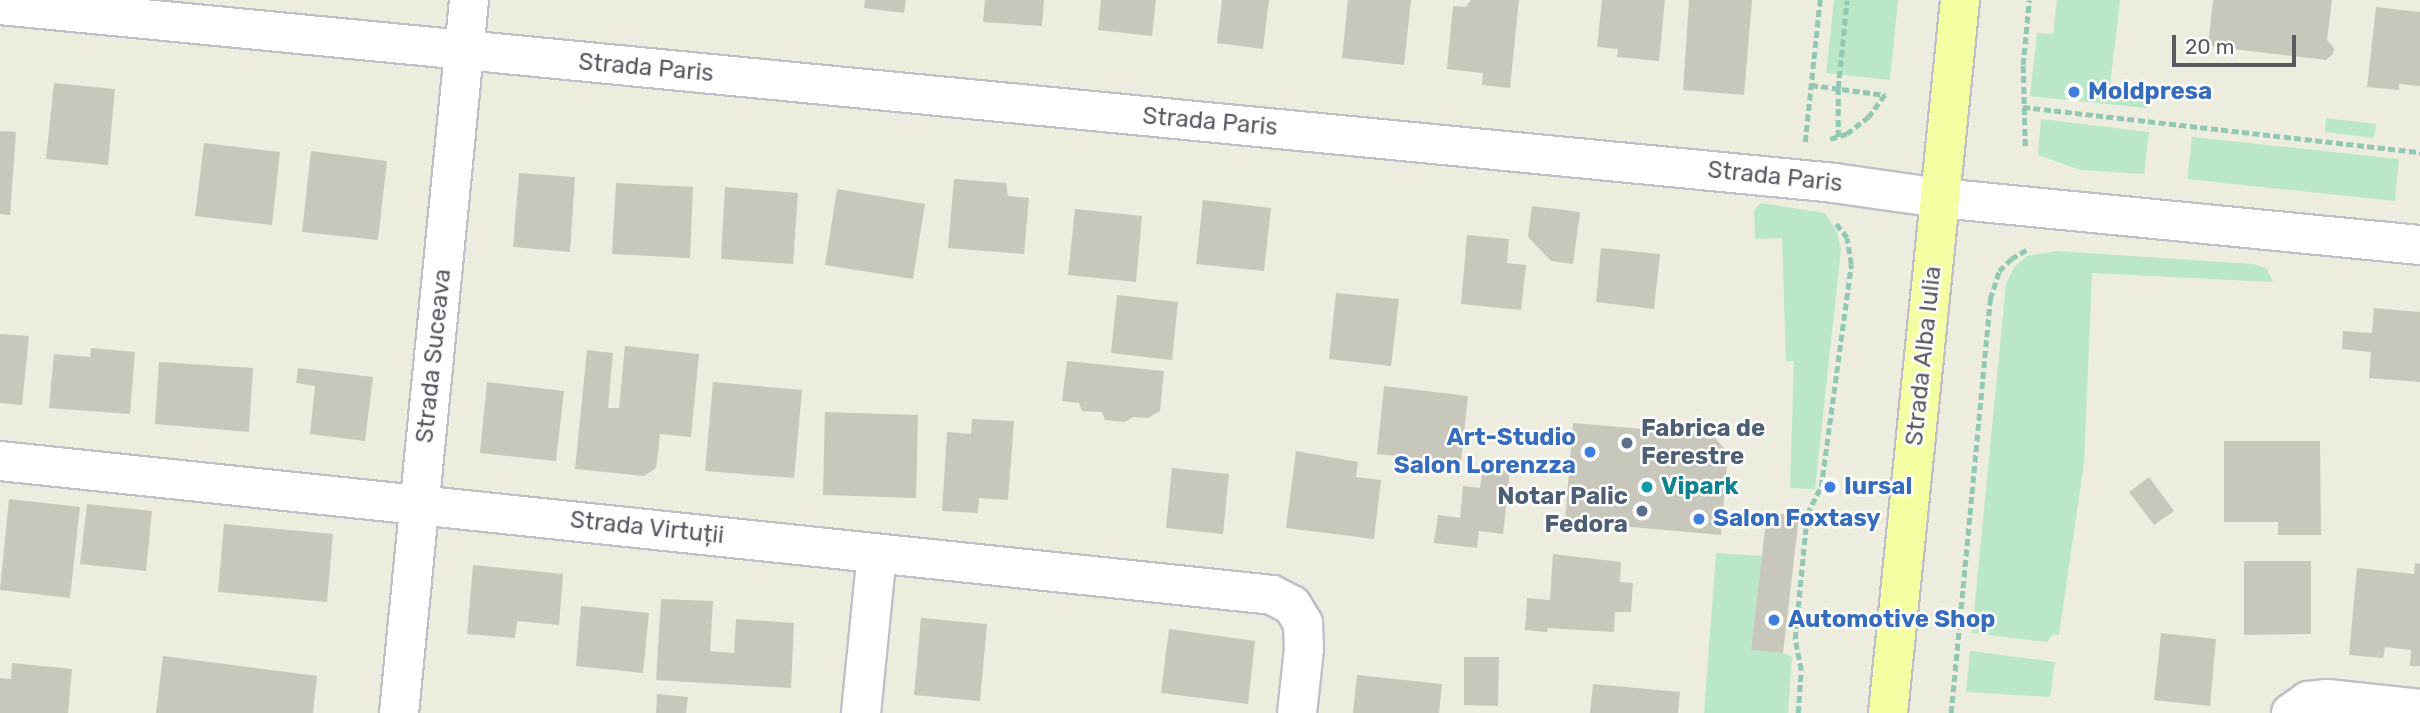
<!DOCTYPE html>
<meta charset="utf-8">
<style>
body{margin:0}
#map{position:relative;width:2420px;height:713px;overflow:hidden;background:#eceddf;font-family:Rubik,sans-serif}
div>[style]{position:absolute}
.green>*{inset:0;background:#b9e7c7}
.building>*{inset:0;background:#c7c7bc}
.path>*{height:4.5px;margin-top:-2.25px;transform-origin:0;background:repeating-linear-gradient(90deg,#92c8b1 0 7px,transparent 0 10.5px)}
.roads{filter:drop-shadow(2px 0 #bec0c8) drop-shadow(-2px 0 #bec0c8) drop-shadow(0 2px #bec0c8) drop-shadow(0 -2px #bec0c8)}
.minor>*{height:38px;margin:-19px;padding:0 19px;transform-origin:19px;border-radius:19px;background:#fff}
.tertiary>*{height:38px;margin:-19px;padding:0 19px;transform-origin:19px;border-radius:19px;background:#fff}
.primary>*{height:38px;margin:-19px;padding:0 19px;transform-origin:19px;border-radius:19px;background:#f3ffa2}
.dots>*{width:19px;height:19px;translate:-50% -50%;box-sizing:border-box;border:4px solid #fff;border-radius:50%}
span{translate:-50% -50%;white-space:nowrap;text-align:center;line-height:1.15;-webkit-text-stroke:5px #fff;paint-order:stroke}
.street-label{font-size:24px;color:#585a62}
.shop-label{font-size:24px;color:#366cbe;font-weight:700}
.left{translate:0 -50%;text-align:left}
.right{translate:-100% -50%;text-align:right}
.service-label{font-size:24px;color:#4e5e75;font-weight:700}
.culture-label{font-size:24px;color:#0d838f;font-weight:700}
.scale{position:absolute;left:2172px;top:35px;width:124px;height:32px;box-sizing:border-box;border:4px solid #585a62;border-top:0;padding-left:9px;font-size:21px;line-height:24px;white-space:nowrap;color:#585a62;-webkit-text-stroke:5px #fff;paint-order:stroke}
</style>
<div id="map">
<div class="green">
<div style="clip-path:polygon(1834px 0,1898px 0,1890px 80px,1826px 73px)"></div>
<div style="clip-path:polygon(2057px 0,2120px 0,2109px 94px,2146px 98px,2146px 108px,2030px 96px,2037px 33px,2053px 34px)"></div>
<div style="clip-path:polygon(2326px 118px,2376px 124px,2374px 138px,2325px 132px)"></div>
<div style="clip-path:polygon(2041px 119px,2149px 132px,2144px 174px,2081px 170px,2038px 155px)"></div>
<div style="clip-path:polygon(2192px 137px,2399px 159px,2395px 201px,2187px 179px)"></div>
<div style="clip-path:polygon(1761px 203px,1825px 213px,1837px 232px,1841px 249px,1815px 489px,1790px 488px,1794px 361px,1786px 361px,1782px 238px,1755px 239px,1754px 210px)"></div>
<div style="clip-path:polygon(2056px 251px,2253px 264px,2267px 269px,2273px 282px,2092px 273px,2084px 463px,2059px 635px,2053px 634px,2047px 642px,1972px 633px,2006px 284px,2014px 267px,2027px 256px)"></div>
<div style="clip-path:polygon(1716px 553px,1762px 556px,1751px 650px,1783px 653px,1792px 657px,1788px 713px,1704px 713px)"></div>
<div style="clip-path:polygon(1970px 651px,2055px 662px,2050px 697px,1966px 692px)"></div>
</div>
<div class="building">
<div style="clip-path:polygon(865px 0,906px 0,904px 13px,864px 8px)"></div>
<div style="clip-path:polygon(985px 0,1044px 0,1042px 26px,983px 22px)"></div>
<div style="clip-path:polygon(1101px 0,1156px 0,1152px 36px,1098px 30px)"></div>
<div style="clip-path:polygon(1222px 0,1269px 0,1263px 49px,1217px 43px)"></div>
<div style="clip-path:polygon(1348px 0,1411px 0,1404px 65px,1342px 58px)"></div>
<div style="clip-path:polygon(1471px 0,1519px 0,1510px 88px,1482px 85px,1483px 73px,1447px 69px,1453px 6px,1466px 7px)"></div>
<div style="clip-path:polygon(1602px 0,1665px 0,1659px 61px,1617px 57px,1618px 49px,1597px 47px)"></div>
<div style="clip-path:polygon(1689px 0,1752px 0,1744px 95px,1683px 90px)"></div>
<div style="clip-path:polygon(2213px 0,2332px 0,2327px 40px,2334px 48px,2333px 54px,2326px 60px,2208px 46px)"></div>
<div style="clip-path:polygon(2376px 7px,2420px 12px,2420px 86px,2399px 84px,2399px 90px,2367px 87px)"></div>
<div style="clip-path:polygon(54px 83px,115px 89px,108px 165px,46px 159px)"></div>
<div style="clip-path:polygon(0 131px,16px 132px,10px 215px,0 214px)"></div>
<div style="clip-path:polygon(204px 143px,280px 152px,272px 225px,195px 216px)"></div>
<div style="clip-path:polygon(311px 151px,387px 161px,378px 240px,302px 232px)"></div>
<div style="clip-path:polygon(519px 173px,575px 177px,570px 252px,513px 247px)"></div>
<div style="clip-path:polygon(954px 179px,1006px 183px,1008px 196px,1029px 198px,1024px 254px,948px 248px)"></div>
<div style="clip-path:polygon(616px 183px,693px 187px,690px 258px,612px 254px)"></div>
<div style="clip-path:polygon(725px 187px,798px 193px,793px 264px,721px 259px)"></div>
<div style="clip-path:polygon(837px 189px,925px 204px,913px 279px,825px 265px)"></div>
<div style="clip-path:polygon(1203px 200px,1271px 208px,1264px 271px,1196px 264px)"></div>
<div style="clip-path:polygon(1532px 206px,1580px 212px,1573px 264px,1551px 261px,1528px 237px)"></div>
<div style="clip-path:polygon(1075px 209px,1142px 216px,1136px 282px,1068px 275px)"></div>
<div style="clip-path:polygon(1467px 235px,1509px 239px,1507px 263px,1526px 265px,1521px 310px,1461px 304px)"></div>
<div style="clip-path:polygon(1601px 248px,1660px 254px,1654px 309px,1596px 302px)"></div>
<div style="clip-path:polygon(1336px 293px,1399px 299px,1391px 366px,1329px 359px)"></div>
<div style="clip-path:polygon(1117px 295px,1178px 302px,1172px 360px,1111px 353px)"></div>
<div style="clip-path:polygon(2374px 308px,2420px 312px,2420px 382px,2369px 378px,2371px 352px,2342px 349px,2343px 331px,2372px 333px)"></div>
<div style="clip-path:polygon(0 334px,29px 336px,22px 405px,0 403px)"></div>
<div style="clip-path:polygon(625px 346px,699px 354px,691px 437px,660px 434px,656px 468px,644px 476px,575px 469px,587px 350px,613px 353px,608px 408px,619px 408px)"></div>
<div style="clip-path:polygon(91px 348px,135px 352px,130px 414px,49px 408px,54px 354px,90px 357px)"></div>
<div style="clip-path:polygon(1067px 361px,1164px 371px,1160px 411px,1148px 418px,1133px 417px,1125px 422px,1105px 420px,1102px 412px,1082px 411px,1079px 403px,1062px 401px)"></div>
<div style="clip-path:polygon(159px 362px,253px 368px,249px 432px,155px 424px)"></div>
<div style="clip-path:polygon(298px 368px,373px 377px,365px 441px,310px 434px,315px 386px,296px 383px)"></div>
<div style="clip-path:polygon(487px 382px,564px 391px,556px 461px,480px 453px)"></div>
<div style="clip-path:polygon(713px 382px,802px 390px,794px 478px,705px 471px)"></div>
<div style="clip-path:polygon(1384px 386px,1468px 396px,1461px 462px,1377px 454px)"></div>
<div style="clip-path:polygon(825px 412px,918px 415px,916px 498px,823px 495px)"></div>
<div style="clip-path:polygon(972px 419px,1014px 421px,1008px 500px,979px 498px,978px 513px,942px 511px,947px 432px,971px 434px)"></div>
<div style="clip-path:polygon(1573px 423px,1712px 435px,1728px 452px,1721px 535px,1565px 521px)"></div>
<div style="clip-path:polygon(2224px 441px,2320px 441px,2321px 535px,2278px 535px,2278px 522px,2224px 522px)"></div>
<div style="clip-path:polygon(1296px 451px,1358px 462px,1356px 477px,1381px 480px,1374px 539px,1286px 528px)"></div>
<div style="clip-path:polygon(1172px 468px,1229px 474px,1223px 534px,1166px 528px)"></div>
<div style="clip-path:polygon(1483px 468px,1510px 470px,1503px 534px,1479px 531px,1477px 548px,1434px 543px,1438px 515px,1460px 518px,1463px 486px,1480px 488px)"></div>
<div style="clip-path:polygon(2149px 477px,2174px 511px,2154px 525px,2129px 492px)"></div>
<div style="clip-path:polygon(9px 499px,80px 507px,70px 598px,0 590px)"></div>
<div style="clip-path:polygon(87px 504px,152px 511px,146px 571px,80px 564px)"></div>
<div style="clip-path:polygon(1767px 512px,1799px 516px,1783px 653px,1751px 650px)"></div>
<div style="clip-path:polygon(224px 524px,333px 534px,327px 602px,218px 592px)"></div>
<div style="clip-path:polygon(1553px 554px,1621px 562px,1620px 582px,1633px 583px,1631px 612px,1615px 612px,1614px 632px,1548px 628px,1547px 632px,1525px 630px,1527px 598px,1550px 600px)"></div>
<div style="clip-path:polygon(2244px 561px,2311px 561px,2311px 634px,2244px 635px)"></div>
<div style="clip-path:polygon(2415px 563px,2420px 564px,2420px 666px,2410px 666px,2411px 650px,2385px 647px,2383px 658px,2349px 655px,2357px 568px,2414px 574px)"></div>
<div style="clip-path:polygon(473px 565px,563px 574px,559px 625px,517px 621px,515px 638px,467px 634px)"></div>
<div style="clip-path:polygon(661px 599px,713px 601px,710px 651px,734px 653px,736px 619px,794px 623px,791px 688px,656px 680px)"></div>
<div style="clip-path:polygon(581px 606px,649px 613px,643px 673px,576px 666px)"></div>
<div style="clip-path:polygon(921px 618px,987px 624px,980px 701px,914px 695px)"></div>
<div style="clip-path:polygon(1169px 629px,1255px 641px,1248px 704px,1161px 693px)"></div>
<div style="clip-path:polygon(2161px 633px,2216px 639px,2210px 706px,2154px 700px)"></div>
<div style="clip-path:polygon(163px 656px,317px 676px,313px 713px,156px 713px)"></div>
<div style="clip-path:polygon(1464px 657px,1499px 657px,1498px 706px,1464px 705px)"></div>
<div style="clip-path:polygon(12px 663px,72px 669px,68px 713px,0 713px,0 678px,11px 679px)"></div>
<div style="clip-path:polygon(1357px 675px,1442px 684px,1439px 713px,1353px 713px)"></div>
<div style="clip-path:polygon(1593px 684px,1680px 692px,1678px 713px,1590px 713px)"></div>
<div style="clip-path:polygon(657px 694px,688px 697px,686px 713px,656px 713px)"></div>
</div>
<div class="path">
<div style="left:1811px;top:85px;width:75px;rotate:7.7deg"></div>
<div style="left:1885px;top:95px;width:27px;rotate:126deg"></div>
<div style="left:1869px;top:117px;width:28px;rotate:142deg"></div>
<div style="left:1847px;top:134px;width:19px;rotate:162deg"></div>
<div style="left:2023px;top:107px;width:400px;rotate:6.5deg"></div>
<div style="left:1838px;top:137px;width:49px;rotate:-90deg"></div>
<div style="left:1838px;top:88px;width:88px;rotate:-84.2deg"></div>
<div style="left:1805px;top:142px;width:143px;rotate:-84deg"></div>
<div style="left:2025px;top:146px;width:81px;rotate:-91.4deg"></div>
<div style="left:2023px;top:65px;width:65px;rotate:-84.7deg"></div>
<div style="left:1798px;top:713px;width:43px;rotate:-86deg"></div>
<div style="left:1801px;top:670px;width:32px;rotate:-101deg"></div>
<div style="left:1795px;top:639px;width:126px;rotate:-84.5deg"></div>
<div style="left:1807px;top:514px;width:30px;rotate:-63deg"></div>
<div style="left:1821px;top:487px;width:225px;rotate:-82.3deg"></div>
<div style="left:1851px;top:264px;width:26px;rotate:-99deg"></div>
<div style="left:1847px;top:238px;width:18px;rotate:-128deg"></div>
<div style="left:1951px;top:713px;width:416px;rotate:-84.6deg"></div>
<div style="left:1990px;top:299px;width:29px;rotate:-72deg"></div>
<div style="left:1999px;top:271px;width:17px;rotate:-45deg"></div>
<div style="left:2011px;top:259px;width:21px;rotate:-31deg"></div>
</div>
<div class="roads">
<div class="minor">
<div style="left:0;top:461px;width:1279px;rotate:6.01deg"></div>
<div style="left:1272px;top:595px;width:22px;rotate:27deg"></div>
<div style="left:1292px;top:605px;width:21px;rotate:59deg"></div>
<div style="left:1303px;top:623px;width:26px;rotate:88deg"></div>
<div style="left:1304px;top:649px;width:64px;rotate:96.2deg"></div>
<div style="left:399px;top:713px;width:716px;rotate:-84.39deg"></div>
<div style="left:861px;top:713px;width:160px;rotate:-84.3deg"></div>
<div style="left:2291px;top:713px;width:21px;rotate:-35deg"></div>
<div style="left:2308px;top:701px;width:19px;rotate:-6deg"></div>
<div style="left:2327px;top:699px;width:94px;rotate:6.1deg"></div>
</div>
<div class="tertiary">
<div style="left:0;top:5px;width:1843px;rotate:5.54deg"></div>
<div style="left:1834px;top:183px;width:107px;rotate:8.1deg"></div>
<div style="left:1940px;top:198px;width:482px;rotate:5.6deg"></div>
</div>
<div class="primary">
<div style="left:1888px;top:713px;width:717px;rotate:-84.23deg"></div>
</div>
</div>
<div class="dots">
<div style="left:2074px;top:92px;background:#3f7fe0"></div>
<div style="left:1627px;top:443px;background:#5c6f8a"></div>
<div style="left:1590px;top:452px;background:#3f7fe0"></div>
<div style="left:1647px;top:487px;background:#0f9aa8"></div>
<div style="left:1830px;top:487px;background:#3f7fe0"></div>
<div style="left:1642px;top:511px;background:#5c6f8a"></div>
<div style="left:1699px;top:519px;background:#3f7fe0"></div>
<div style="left:1774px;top:620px;background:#3f7fe0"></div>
</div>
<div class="street-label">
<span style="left:646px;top:68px;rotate:5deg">Strada Paris</span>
<span style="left:1210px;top:122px;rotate:5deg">Strada Paris</span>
<span style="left:1775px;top:177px;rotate:6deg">Strada Paris</span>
<span style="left:434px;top:356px;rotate:-84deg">Strada Suceava</span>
<span style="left:1924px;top:356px;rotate:-84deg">Strada Alba Iulia</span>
<span style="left:647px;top:528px;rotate:6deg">Strada Virtuții</span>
</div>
<div class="shop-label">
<span class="left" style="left:2088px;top:92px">Moldpresa</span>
<span class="right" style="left:1576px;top:452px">Art-Studio<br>Salon Lorenzza</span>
<span class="left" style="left:1844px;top:487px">Iursal</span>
<span class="left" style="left:1713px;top:519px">Salon Foxtasy</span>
<span class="left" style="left:1788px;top:620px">Automotive Shop</span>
</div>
<div class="service-label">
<span class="left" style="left:1641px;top:443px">Fabrica de<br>Ferestre</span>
<span class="right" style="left:1628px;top:511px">Notar Palic<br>Fedora</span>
</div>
<div class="culture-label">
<span class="left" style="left:1661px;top:487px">Vipark</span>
</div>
<div class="scale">20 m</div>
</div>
